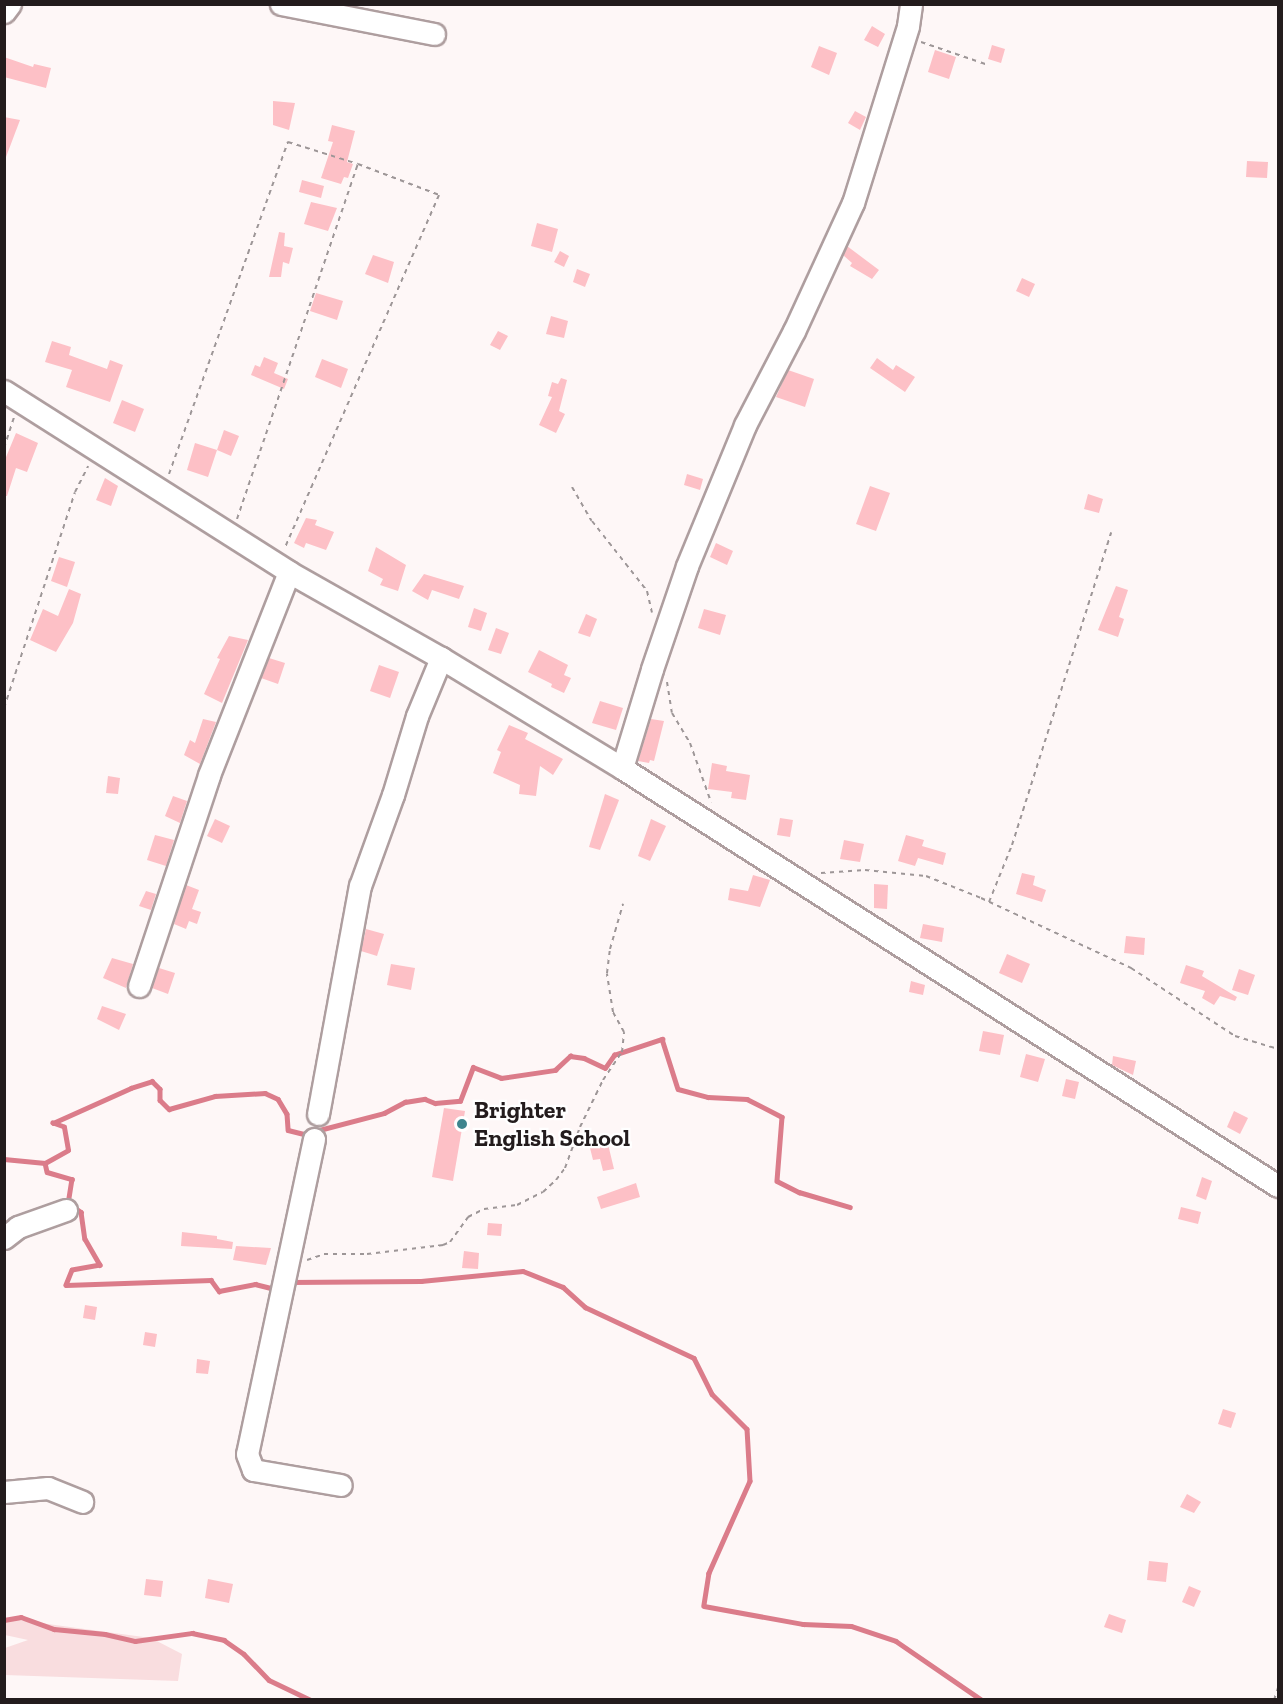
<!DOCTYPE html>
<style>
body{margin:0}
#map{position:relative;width:1283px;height:1704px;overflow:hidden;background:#fef7f7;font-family:"Zilla Slab",serif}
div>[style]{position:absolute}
.green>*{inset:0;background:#f9dddf}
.stream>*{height:4.5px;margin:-2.25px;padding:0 2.25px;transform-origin:2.25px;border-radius:2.25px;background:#db7c8a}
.building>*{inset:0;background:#fdc0c6}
.path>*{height:2px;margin-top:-1px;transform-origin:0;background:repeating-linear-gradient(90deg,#9d9697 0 4.5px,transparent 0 9px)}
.roads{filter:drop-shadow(2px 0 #ae9e9f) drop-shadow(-2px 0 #ae9e9f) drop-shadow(0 2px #ae9e9f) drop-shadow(0 -2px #ae9e9f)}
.minor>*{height:21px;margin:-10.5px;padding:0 10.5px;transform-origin:10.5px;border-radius:10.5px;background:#fff}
.dots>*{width:16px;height:16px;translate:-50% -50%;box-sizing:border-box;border:3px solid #fff;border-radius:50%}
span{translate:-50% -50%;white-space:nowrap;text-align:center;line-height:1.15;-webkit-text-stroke:4.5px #fff;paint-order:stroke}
.poi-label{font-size:24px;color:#231c1d;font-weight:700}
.left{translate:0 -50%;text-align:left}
.frame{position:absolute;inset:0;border:6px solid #231c1d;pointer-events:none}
</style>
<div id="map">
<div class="green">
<div style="clip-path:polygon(21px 1617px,11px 1619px,151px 1638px,182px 1654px,178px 1681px,5px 1675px,5px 1648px,28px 1640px,5px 1635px,5px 1619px)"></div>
</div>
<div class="stream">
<div style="left:4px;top:1159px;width:41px;rotate:5.6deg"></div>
<div style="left:45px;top:1163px;width:26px;rotate:-29deg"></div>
<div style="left:68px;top:1150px;width:23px;rotate:-100deg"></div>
<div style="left:64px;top:1127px;width:12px;rotate:-160deg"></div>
<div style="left:53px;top:1123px;width:85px;rotate:-24.2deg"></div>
<div style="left:131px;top:1088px;width:22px;rotate:-18deg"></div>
<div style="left:152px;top:1081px;width:11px;rotate:45deg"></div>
<div style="left:160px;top:1089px;width:11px;rotate:90deg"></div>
<div style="left:160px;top:1100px;width:13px;rotate:45deg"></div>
<div style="left:169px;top:1109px;width:48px;rotate:-15.8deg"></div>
<div style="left:215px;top:1096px;width:50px;rotate:-3.4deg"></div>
<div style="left:265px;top:1093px;width:14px;rotate:25deg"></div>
<div style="left:278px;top:1099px;width:17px;rotate:59deg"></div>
<div style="left:287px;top:1114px;width:16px;rotate:86deg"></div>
<div style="left:288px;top:1130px;width:16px;rotate:14deg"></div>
<div style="left:304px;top:1134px;width:83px;rotate:-14.7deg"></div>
<div style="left:384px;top:1113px;width:24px;rotate:-28deg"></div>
<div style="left:405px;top:1102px;width:20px;rotate:-9deg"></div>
<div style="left:425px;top:1099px;width:11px;rotate:22deg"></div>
<div style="left:435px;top:1103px;width:25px;rotate:-5deg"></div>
<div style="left:460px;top:1101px;width:36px;rotate:-69deg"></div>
<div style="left:473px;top:1067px;width:30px;rotate:21deg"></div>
<div style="left:501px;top:1078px;width:55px;rotate:-8.4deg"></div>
<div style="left:555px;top:1070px;width:21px;rotate:-43deg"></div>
<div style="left:570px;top:1056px;width:14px;rotate:8deg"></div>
<div style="left:584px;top:1058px;width:23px;rotate:25deg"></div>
<div style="left:605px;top:1068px;width:16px;rotate:-55deg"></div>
<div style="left:614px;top:1055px;width:51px;rotate:-18.4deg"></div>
<div style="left:662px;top:1039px;width:52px;rotate:72.3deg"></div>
<div style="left:678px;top:1089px;width:31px;rotate:15deg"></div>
<div style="left:708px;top:1097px;width:39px;rotate:3deg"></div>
<div style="left:747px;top:1099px;width:39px;rotate:27deg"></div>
<div style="left:782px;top:1117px;width:64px;rotate:94.5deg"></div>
<div style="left:777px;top:1181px;width:25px;rotate:27deg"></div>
<div style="left:799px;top:1192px;width:53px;rotate:16.4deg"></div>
<div style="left:45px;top:1163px;width:9px;rotate:77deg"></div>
<div style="left:47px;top:1172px;width:26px;rotate:16deg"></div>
<div style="left:72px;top:1179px;width:24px;rotate:99deg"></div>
<div style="left:68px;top:1203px;width:16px;rotate:35deg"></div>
<div style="left:81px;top:1212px;width:27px;rotate:82deg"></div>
<div style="left:85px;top:1239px;width:30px;rotate:60deg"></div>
<div style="left:100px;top:1265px;width:28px;rotate:170deg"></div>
<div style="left:72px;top:1270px;width:16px;rotate:112deg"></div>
<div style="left:66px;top:1285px;width:145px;rotate:-2deg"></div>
<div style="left:211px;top:1280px;width:14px;rotate:54deg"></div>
<div style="left:219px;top:1291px;width:37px;rotate:-11deg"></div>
<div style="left:255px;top:1284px;width:16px;rotate:14deg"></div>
<div style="left:271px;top:1288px;width:6px;rotate:-39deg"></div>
<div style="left:290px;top:1282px;width:131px;rotate:-0.4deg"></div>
<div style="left:421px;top:1281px;width:102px;rotate:-5.6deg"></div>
<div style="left:523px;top:1271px;width:43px;rotate:21.8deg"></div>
<div style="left:563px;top:1287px;width:30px;rotate:42deg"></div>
<div style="left:585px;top:1307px;width:120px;rotate:25.1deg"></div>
<div style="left:694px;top:1358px;width:40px;rotate:63.4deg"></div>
<div style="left:712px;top:1394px;width:49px;rotate:45deg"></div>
<div style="left:747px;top:1429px;width:52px;rotate:86.7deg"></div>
<div style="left:750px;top:1481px;width:101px;rotate:114deg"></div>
<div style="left:709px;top:1573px;width:33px;rotate:99deg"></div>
<div style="left:704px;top:1606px;width:101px;rotate:10.3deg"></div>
<div style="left:803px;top:1624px;width:48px;rotate:2.4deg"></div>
<div style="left:851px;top:1626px;width:47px;rotate:18.4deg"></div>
<div style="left:896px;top:1641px;width:104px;rotate:34.5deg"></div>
<div style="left:4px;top:1620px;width:17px;rotate:-10deg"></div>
<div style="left:21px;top:1617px;width:35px;rotate:20deg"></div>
<div style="left:54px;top:1629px;width:51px;rotate:5.6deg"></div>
<div style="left:105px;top:1634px;width:31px;rotate:13deg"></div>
<div style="left:135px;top:1641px;width:58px;rotate:-8deg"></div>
<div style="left:192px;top:1633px;width:33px;rotate:12deg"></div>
<div style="left:224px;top:1640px;width:24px;rotate:35deg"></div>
<div style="left:244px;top:1654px;width:36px;rotate:46deg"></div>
<div style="left:269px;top:1680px;width:47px;rotate:25.5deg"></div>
</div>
<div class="building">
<div style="clip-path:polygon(872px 26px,885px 34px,878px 47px,864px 40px)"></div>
<div style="clip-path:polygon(992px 45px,1005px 49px,1001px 63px,988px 59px)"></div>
<div style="clip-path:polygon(819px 46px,837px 53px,829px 75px,811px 67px)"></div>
<div style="clip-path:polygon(935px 50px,956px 57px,949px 79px,928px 72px)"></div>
<div style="clip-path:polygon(4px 57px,33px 67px,34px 64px,51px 68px,46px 88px,4px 77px)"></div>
<div style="clip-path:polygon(273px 101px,295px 103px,289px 130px,273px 125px)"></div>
<div style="clip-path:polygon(855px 111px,866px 117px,860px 130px,848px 123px)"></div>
<div style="clip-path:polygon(4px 117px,20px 120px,6px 157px,4px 157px)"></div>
<div style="clip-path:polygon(332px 125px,355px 131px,347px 162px,353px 164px,348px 178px,344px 177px,341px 184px,321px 178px,333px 142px,328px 141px)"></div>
<div style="clip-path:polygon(1247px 161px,1268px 162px,1267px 178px,1246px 177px)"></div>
<div style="clip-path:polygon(302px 180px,324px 186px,321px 198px,299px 192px)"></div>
<div style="clip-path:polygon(311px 202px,337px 208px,328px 231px,304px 224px)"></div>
<div style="clip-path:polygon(537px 223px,558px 229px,552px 252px,531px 246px)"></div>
<div style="clip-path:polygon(279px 232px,285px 233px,284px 246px,293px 248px,289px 264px,283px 262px,281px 277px,269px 277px)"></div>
<div style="clip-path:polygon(847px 246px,879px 270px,872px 279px,850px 266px,852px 263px,843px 255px)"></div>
<div style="clip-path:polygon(560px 251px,569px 256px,564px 267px,554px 262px)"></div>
<div style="clip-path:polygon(373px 255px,394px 262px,388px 283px,365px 274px)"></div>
<div style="clip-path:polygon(577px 269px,590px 274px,585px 287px,573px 282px)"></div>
<div style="clip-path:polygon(1022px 278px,1035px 284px,1029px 297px,1016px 291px)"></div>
<div style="clip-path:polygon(316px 293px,343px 301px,337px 320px,310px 311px)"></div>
<div style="clip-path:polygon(551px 316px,568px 321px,564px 338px,546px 334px)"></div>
<div style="clip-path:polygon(498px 331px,508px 336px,500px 350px,490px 345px)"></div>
<div style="clip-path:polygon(52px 341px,71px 347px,69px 355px,107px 369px,110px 360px,123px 365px,110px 402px,66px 387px,72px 370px,45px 362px)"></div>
<div style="clip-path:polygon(264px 357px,278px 363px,274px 373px,288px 379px,284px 389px,251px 375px,255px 365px,260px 367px)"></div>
<div style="clip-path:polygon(877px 358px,893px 370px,896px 365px,915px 377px,905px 392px,870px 368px)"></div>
<div style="clip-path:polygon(322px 359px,348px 369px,341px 388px,315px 377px)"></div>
<div style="clip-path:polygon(788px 370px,814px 379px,805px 407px,776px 397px)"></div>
<div style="clip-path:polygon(561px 378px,567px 380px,559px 411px,565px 414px,556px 433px,539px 425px,552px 397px,548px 396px,552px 382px,558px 384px)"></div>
<div style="clip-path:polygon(122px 400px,144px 409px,135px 432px,113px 423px)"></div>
<div style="clip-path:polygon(224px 430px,239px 436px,231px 456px,217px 450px)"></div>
<div style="clip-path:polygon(16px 433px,38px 443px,27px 472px,16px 468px,7px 496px,4px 496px,4px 462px)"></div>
<div style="clip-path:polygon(195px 443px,217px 450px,208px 477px,187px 470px)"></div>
<div style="clip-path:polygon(687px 474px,703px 479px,700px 490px,684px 485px)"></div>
<div style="clip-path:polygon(105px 478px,118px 486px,111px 506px,96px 500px)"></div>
<div style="clip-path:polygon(870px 486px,890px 493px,876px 531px,856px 524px)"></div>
<div style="clip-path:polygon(1088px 494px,1103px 499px,1099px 513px,1084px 509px)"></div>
<div style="clip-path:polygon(306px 518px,317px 520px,315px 525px,334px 532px,326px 550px,306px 543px,304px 548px,294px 543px)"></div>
<div style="clip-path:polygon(716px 543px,733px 551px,727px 565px,710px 557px)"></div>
<div style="clip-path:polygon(376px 547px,406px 565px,398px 591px,380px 585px,383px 579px,368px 571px)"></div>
<div style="clip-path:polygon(59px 557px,75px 562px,67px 587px,51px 581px)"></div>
<div style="clip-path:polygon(424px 574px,464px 586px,459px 599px,432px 590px,428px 600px,412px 591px)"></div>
<div style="clip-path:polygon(1116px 586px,1128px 590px,1119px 617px,1124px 619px,1118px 637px,1098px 630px)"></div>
<div style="clip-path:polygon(69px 589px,81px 594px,73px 623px,56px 652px,30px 640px,43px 609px,58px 616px)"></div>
<div style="clip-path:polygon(474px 608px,487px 613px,481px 631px,468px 627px)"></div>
<div style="clip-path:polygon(704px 609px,726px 615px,720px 635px,698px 628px)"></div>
<div style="clip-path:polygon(586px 614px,597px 619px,590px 637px,578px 633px)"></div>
<div style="clip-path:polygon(496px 628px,509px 633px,501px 654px,488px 650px)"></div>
<div style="clip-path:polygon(229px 636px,248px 640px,222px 703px,204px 694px,220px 659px,217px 658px)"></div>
<div style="clip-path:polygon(539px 650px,568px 665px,564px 675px,571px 678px,564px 693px,551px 687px,552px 684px,528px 672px)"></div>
<div style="clip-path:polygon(269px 658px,285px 663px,278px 684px,261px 678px)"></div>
<div style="clip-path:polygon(379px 665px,399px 672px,390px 698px,370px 691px)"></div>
<div style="clip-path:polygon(600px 701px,623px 708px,616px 730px,592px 723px)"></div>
<div style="clip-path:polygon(203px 719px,216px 722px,200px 764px,184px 755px,190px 740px,195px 743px)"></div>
<div style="clip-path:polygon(651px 719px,664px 721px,654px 761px,650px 760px,649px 763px,638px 761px)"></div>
<div style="clip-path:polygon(509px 725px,528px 733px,525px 739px,563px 759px,553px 775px,540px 766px,536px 796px,519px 794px,520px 785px,493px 773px,501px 752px,497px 750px)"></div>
<div style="clip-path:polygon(712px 763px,727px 766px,726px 771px,750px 775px,746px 800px,731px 798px,732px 792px,708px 789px)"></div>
<div style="clip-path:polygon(108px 776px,120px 778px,118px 794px,106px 793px)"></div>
<div style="clip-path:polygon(605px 794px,619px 800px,600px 850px,589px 847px)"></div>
<div style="clip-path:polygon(173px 796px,187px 801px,180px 823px,165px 816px)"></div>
<div style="clip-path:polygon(780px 818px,793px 820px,790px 837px,777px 835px)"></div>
<div style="clip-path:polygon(215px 819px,230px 826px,222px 843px,207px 836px)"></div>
<div style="clip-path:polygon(651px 819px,666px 826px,650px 861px,638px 856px)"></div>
<div style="clip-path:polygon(155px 835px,174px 840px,166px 866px,147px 860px)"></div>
<div style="clip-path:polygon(906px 835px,924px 840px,922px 846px,946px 853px,943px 865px,918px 858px,915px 866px,898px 861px)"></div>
<div style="clip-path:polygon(844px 840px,864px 844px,860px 862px,840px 859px)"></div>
<div style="clip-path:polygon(1022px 873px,1035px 876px,1033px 885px,1046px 890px,1042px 902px,1016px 894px)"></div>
<div style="clip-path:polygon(753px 875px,770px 880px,760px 907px,728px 900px,730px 888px,748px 891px)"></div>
<div style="clip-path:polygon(874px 884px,888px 885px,887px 909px,874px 908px)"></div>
<div style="clip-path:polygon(186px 885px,199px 890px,192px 909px,201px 912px,197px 924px,189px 921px,186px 929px,174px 924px)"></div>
<div style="clip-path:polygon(146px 891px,156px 894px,151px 910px,139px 906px)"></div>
<div style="clip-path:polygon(923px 924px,944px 928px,942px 942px,920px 938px)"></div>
<div style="clip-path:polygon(366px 929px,384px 934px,377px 956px,361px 951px)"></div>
<div style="clip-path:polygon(1126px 936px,1145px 938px,1144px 955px,1124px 953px)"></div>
<div style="clip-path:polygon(1007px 954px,1030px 964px,1022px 983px,999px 973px)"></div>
<div style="clip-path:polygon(112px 958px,133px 964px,126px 988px,103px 978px)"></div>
<div style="clip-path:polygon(391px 964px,415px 968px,411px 990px,387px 985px)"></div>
<div style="clip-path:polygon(1186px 965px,1204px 971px,1202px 976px,1237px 997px,1235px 1001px,1220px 996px,1214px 1005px,1202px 998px,1205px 991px,1180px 983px)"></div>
<div style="clip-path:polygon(159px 968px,175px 973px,168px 994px,152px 988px)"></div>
<div style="clip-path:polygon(1239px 969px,1255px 975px,1248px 995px,1232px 990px)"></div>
<div style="clip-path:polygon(911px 981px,925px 985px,923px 995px,909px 992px)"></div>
<div style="clip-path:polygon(102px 1006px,126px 1014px,119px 1030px,97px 1019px)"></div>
<div style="clip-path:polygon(983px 1031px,1004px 1035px,1000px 1055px,979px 1051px)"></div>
<div style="clip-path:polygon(1026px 1054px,1045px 1059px,1038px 1082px,1020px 1077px)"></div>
<div style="clip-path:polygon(1113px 1056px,1136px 1061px,1133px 1075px,1112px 1065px)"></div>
<div style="clip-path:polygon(1066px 1079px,1079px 1082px,1075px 1099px,1062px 1096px)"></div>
<div style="clip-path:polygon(444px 1108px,465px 1111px,453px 1181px,432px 1177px)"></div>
<div style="clip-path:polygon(1234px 1111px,1248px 1118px,1240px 1134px,1227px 1127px)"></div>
<div style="clip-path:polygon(608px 1144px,614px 1169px,603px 1171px,600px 1159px,593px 1160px,590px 1148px)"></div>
<div style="clip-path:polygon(1202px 1177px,1212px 1181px,1206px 1200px,1196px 1196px)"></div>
<div style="clip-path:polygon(636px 1183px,640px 1197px,601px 1209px,597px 1197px)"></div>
<div style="clip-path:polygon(1181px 1207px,1201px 1212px,1198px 1224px,1178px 1219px)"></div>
<div style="clip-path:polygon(488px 1223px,502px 1224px,501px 1236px,487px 1235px)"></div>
<div style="clip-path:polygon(182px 1232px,217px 1236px,217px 1239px,233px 1242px,232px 1249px,181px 1246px)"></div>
<div style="clip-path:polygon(236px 1246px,271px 1248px,266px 1265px,233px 1260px)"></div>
<div style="clip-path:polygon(464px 1251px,479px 1253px,478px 1269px,462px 1268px)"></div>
<div style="clip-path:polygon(85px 1305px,97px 1307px,95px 1320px,83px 1318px)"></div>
<div style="clip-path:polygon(145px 1332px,157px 1334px,155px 1347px,143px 1345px)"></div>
<div style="clip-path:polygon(197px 1359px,210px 1361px,208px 1374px,196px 1373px)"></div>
<div style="clip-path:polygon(1223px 1409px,1236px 1413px,1231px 1428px,1218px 1424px)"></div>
<div style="clip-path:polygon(1187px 1494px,1201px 1502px,1194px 1513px,1180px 1507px)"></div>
<div style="clip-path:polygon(1149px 1561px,1168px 1563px,1166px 1582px,1147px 1580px)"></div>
<div style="clip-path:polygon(146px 1579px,163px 1581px,161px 1597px,144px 1595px)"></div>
<div style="clip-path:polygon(208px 1579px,233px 1584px,229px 1603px,205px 1598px)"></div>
<div style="clip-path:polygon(1189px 1586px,1201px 1591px,1194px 1607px,1182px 1602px)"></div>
<div style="clip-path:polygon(1109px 1614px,1126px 1620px,1122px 1633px,1104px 1627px)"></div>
</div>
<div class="path">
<div style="left:921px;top:42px;width:71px;rotate:18.9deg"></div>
<div style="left:4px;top:448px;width:33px;rotate:-72deg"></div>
<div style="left:169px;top:474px;width:353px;rotate:-70.3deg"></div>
<div style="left:288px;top:142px;width:73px;rotate:17.4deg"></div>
<div style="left:572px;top:487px;width:39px;rotate:60deg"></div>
<div style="left:592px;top:521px;width:89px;rotate:51.8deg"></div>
<div style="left:647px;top:591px;width:22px;rotate:77deg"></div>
<div style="left:237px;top:519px;width:375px;rotate:-71.2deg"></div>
<div style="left:358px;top:164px;width:87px;rotate:20.9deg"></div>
<div style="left:439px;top:195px;width:386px;rotate:113.6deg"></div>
<div style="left:667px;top:682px;width:31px;rotate:81deg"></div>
<div style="left:672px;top:713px;width:35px;rotate:59deg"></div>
<div style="left:690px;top:743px;width:63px;rotate:70.4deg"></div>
<div style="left:4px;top:708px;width:227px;rotate:-71.8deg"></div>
<div style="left:75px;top:492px;width:29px;rotate:-63deg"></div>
<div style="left:821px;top:873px;width:44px;rotate:-3.9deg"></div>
<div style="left:865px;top:870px;width:61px;rotate:5.6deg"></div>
<div style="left:926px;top:876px;width:59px;rotate:21.8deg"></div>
<div style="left:981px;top:898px;width:166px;rotate:25deg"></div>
<div style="left:1131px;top:968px;width:124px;rotate:33.2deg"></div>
<div style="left:1235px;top:1036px;width:45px;rotate:16.8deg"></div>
<div style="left:989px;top:902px;width:61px;rotate:-68deg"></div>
<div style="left:1012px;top:845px;width:328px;rotate:-72.4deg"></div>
<div style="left:307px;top:1260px;width:18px;rotate:-19deg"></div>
<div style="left:324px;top:1254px;width:43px"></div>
<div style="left:367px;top:1254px;width:77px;rotate:-6.8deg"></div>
<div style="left:443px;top:1245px;width:8px;rotate:-23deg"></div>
<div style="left:450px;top:1242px;width:31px;rotate:-54deg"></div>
<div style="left:468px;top:1217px;width:18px;rotate:-27deg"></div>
<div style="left:484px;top:1209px;width:33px;rotate:-7deg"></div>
<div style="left:517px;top:1205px;width:29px;rotate:-27deg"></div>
<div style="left:543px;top:1192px;width:18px;rotate:-43deg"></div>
<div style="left:556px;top:1180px;width:15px;rotate:-53deg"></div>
<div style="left:565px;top:1168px;width:44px;rotate:-69.9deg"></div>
<div style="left:580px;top:1127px;width:52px;rotate:-63.9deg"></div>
<div style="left:603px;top:1080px;width:34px;rotate:-56deg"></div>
<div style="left:622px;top:1052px;width:20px;rotate:-84deg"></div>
<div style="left:624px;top:1032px;width:23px;rotate:-119deg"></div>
<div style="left:613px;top:1012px;width:39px;rotate:-99deg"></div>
<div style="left:607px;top:973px;width:24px;rotate:-83deg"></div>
<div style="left:610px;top:949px;width:47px;rotate:-73.9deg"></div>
<div style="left:1274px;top:1700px;width:13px;rotate:-72deg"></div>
</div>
<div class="roads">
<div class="minor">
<div style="left:281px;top:4px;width:156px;rotate:11.1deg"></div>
<div style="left:4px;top:12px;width:10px;rotate:-53deg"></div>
<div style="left:4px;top:391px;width:338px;rotate:32.4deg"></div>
<div style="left:289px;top:572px;width:175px;rotate:29.5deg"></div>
<div style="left:441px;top:658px;width:212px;rotate:31.3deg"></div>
<div style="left:622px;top:768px;width:778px;rotate:32.51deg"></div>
<div style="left:622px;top:768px;width:103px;rotate:-73.1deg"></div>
<div style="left:652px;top:669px;width:109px;rotate:-71.2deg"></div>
<div style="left:687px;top:566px;width:152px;rotate:-67.6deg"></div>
<div style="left:745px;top:425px;width:106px;rotate:-62.5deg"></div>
<div style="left:794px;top:331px;width:141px;rotate:-65.3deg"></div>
<div style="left:853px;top:203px;width:185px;rotate:-72.7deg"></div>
<div style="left:908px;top:26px;width:22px;rotate:-82deg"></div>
<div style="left:139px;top:986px;width:222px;rotate:-71.6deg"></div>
<div style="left:209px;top:775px;width:218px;rotate:-68.5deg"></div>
<div style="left:318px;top:1114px;width:232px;rotate:-79.6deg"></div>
<div style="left:360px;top:886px;width:97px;rotate:-70.1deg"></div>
<div style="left:393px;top:795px;width:83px;rotate:-73.1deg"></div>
<div style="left:417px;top:716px;width:63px;rotate:-67.5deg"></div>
<div style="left:314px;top:1139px;width:322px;rotate:102deg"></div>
<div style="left:247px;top:1454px;width:17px;rotate:69deg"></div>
<div style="left:253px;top:1470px;width:89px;rotate:9.7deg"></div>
<div style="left:4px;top:1238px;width:18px;rotate:-38deg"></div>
<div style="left:18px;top:1227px;width:51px;rotate:-19.5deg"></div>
<div style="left:4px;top:1492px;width:44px;rotate:-5.2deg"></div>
<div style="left:48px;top:1488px;width:37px;rotate:22deg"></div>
</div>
</div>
<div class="dots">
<div style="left:462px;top:1124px;background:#3e858e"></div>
</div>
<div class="poi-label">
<span class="left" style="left:474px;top:1124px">Brighter<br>English School</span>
</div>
<div class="frame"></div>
</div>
